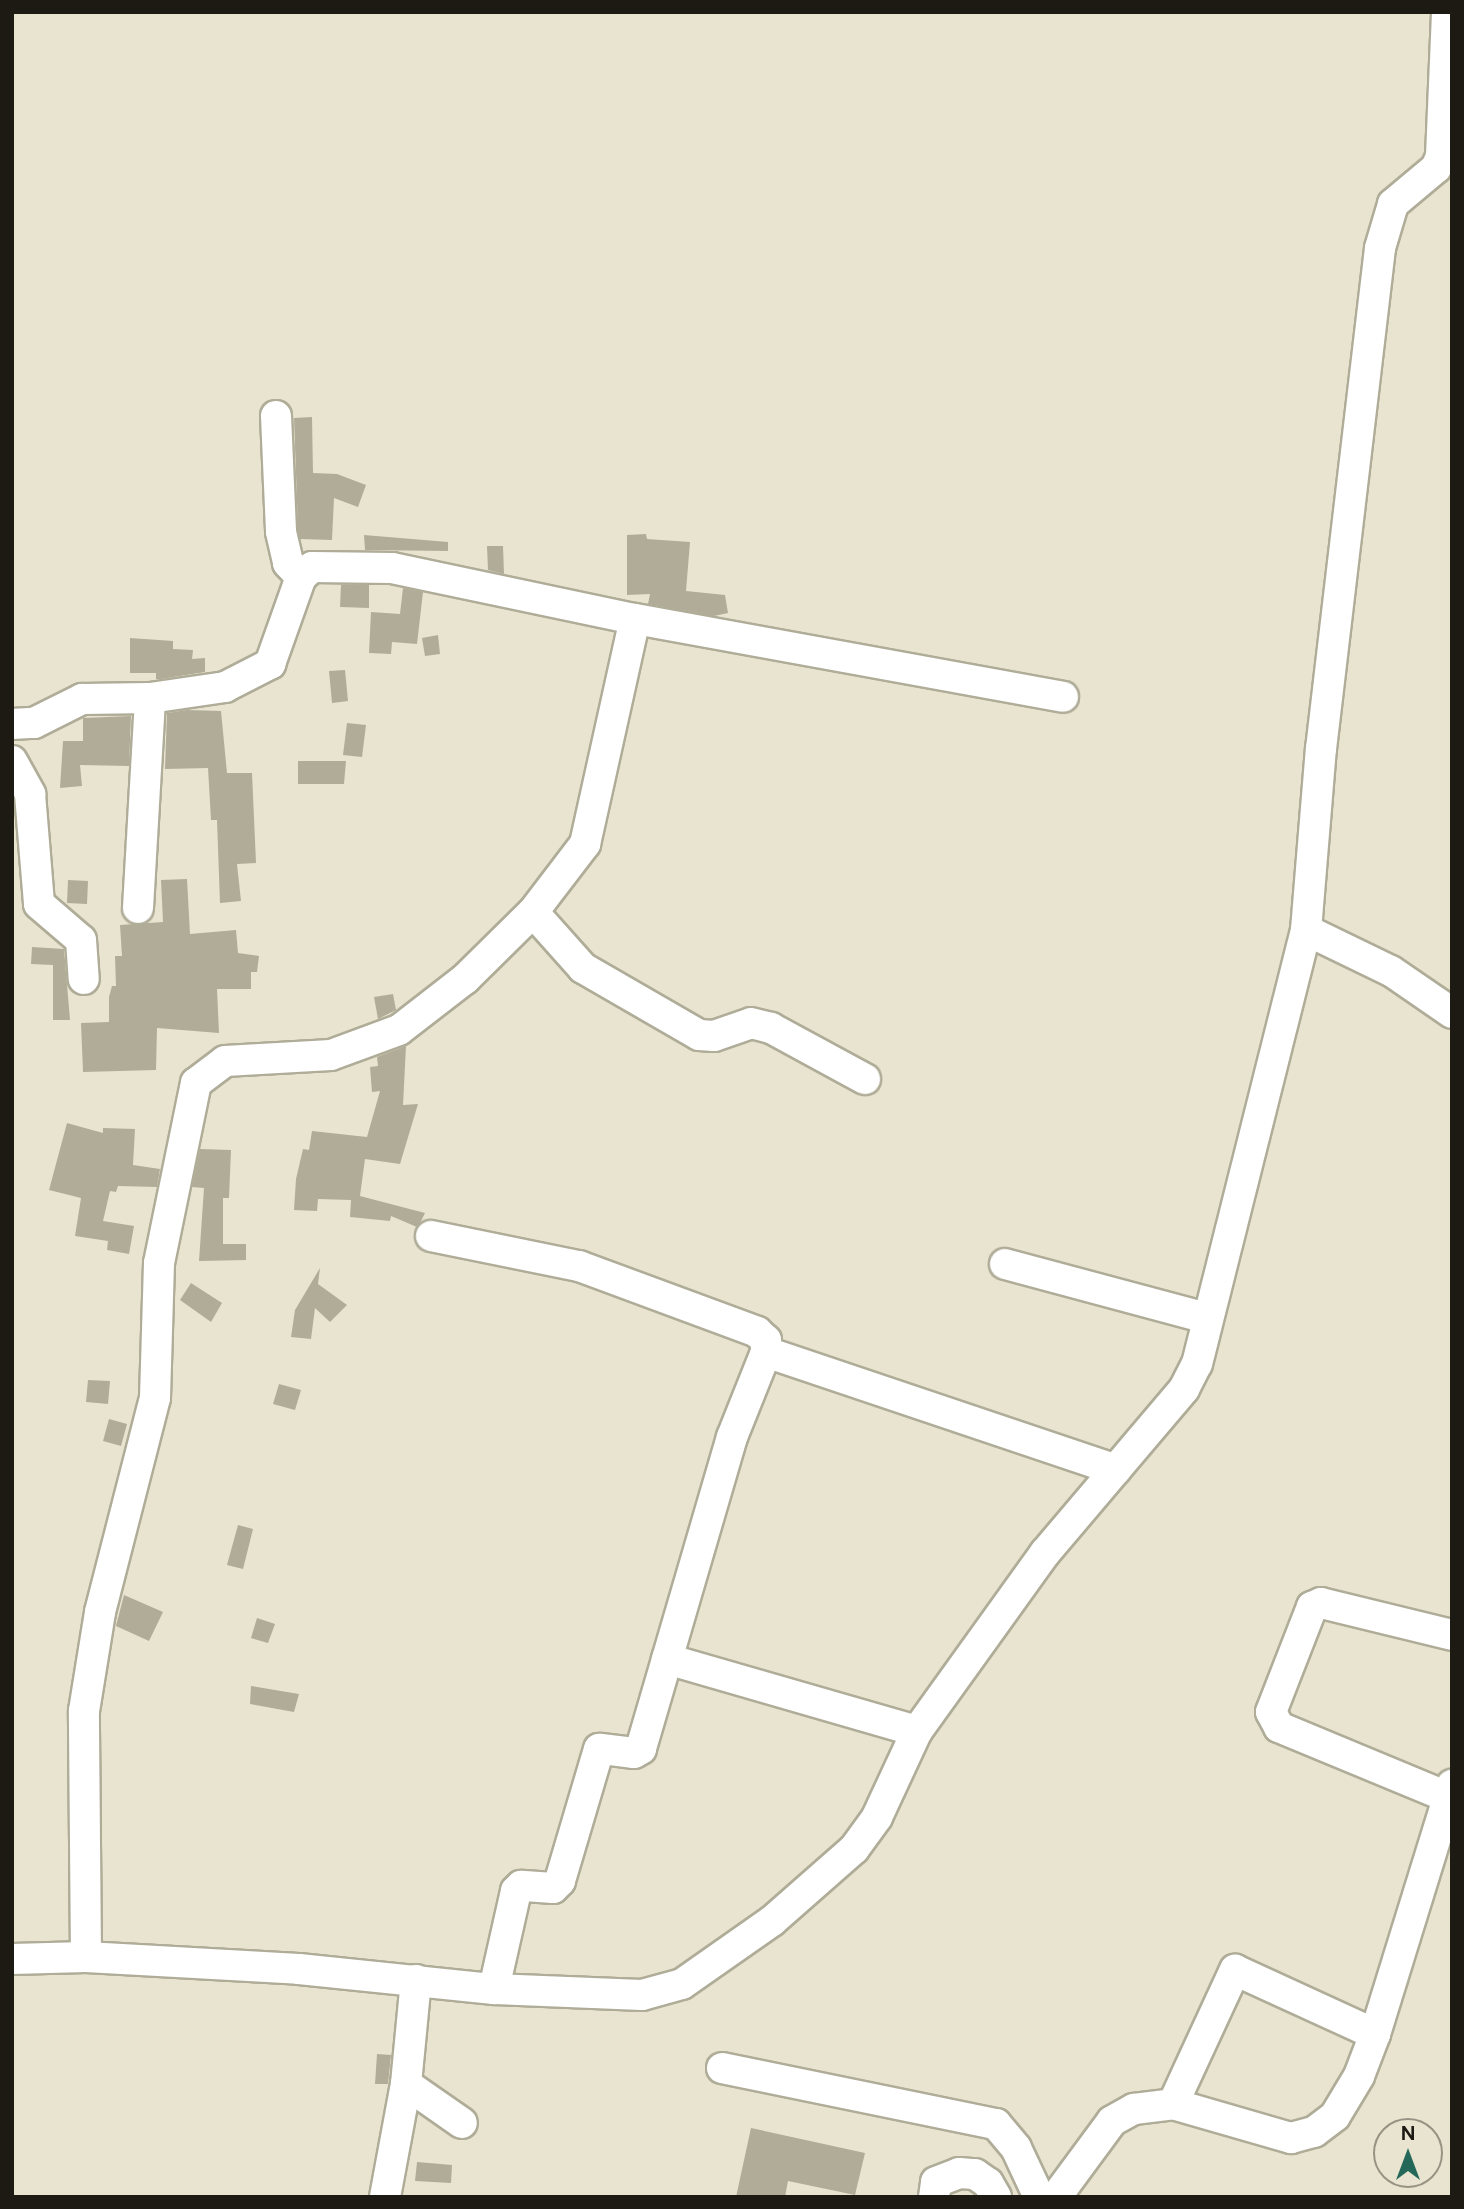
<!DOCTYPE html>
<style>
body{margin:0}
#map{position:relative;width:1464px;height:2209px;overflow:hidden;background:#e8e4cf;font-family:Figtree,sans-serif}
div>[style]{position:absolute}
.building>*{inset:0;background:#b0ac98}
.roads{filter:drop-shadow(2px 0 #afac98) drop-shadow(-2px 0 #afac98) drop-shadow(0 2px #afac98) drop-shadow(0 -2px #afac98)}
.minor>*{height:30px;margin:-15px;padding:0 15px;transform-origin:15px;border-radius:15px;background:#fff}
span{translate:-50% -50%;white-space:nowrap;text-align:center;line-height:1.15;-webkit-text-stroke:5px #e8e4cf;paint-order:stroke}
.frame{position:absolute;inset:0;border:14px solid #1c1a13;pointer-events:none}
.north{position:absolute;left:1373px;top:2118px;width:70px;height:70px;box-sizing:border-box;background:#e8e4cf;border:2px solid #969384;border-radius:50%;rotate:0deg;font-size:19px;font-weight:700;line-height:28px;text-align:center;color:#1c1a13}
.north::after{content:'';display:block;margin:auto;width:24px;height:32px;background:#24685a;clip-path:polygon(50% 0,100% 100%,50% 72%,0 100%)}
</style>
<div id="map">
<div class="building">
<div style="clip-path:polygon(312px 417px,313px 473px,337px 474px,366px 485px,358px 507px,334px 498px,332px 540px,300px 539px,298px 530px,294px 418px)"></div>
<div style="clip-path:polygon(646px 534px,647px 539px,690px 542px,686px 591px,725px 595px,728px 613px,714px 616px,648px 604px,650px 594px,627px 595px,627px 535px)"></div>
<div style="clip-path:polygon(364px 535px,448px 542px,448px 551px,365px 550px)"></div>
<div style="clip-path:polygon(487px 546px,503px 546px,504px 574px,488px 570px)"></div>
<div style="clip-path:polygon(341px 585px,369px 585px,369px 608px,340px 607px)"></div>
<div style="clip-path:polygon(403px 588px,423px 592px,417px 644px,392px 642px,391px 654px,369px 653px,371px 612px,400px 614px)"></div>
<div style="clip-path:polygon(438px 635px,440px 654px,425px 656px,422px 638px)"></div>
<div style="clip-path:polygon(130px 638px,173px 641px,173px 649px,193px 650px,192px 659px,205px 658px,205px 672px,161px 679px,156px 679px,156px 673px,130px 673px)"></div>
<div style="clip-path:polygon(345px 670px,348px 701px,332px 703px,329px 671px)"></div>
<div style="clip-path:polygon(187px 710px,221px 711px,227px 773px,252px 773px,256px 863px,237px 864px,241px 901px,220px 903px,217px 820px,211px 820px,208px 768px,165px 769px,167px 713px)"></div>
<div style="clip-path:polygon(131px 716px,129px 766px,80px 765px,82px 786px,60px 788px,63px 741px,83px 741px,83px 718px)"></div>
<div style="clip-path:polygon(347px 723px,366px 725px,362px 757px,343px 755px)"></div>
<div style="clip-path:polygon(298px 761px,346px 761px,344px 784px,298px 784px)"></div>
<div style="clip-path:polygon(187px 879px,190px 934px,236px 930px,238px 953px,259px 956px,257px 972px,251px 972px,251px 989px,217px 989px,219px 1033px,157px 1028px,156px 1070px,83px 1072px,81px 1023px,109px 1022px,109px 997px,112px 986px,116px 986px,115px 956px,122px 956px,120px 925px,163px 922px,161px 880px)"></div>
<div style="clip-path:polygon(68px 880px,88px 881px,87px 904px,67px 903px)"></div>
<div style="clip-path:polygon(32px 947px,64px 949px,70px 1020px,53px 1020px,53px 965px,31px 964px)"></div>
<div style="clip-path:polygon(393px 994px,396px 1010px,378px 1019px,374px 997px)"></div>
<div style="clip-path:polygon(406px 1046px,403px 1105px,418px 1104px,400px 1164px,365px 1159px,360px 1196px,425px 1213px,420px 1223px,417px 1227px,391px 1216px,390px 1221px,350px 1217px,351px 1200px,318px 1199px,317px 1211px,294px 1210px,296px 1179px,303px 1149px,309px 1150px,312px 1131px,367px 1137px,380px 1091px,372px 1092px,370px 1067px,378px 1066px,377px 1057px)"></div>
<div style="clip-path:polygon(67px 1123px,103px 1133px,103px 1128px,135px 1129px,133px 1165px,160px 1169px,157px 1187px,118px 1186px,116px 1192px,110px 1191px,103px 1221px,134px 1226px,129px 1254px,107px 1250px,108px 1241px,75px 1236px,81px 1198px,49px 1190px)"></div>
<div style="clip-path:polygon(200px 1149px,231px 1150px,229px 1198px,223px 1198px,223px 1244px,246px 1244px,246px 1260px,199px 1261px,204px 1188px,192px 1187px)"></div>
<div style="clip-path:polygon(320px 1268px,318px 1284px,347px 1305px,330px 1322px,315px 1308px,311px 1339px,291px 1337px,295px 1310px)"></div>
<div style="clip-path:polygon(191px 1283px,222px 1303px,211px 1322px,180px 1300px)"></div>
<div style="clip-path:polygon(88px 1380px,110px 1381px,108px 1404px,86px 1402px)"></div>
<div style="clip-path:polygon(279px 1384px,301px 1390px,295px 1410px,273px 1404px)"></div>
<div style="clip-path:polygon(109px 1419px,127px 1424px,121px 1446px,103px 1441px)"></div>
<div style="clip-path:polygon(238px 1525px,253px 1529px,243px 1569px,227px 1565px)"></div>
<div style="clip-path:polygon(124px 1595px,163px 1612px,149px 1641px,116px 1626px)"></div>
<div style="clip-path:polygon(257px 1618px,275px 1624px,268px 1643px,251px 1638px)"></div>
<div style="clip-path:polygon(251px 1686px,299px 1694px,294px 1712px,250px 1704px)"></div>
<div style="clip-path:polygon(377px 2054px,391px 2055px,388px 2084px,375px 2084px)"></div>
<div style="clip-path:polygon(751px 2128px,865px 2153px,855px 2195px,788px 2181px,785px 2197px,736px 2197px)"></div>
<div style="clip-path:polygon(417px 2162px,452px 2165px,451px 2183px,415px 2181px)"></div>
</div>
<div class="roads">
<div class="minor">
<div style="left:276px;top:416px;width:116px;rotate:87.5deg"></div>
<div style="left:281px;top:532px;width:32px;rotate:77deg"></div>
<div style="left:288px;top:563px;width:19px;rotate:47deg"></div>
<div style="left:12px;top:724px;width:22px;rotate:-3deg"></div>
<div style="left:34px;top:723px;width:54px;rotate:-26.6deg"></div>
<div style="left:82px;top:699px;width:68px;rotate:-0.8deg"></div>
<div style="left:150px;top:698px;width:76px;rotate:-8.3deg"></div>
<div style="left:225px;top:687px;width:51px;rotate:-27.1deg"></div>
<div style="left:270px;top:664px;width:92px;rotate:-70.4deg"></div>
<div style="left:301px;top:577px;width:15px;rotate:-42deg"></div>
<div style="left:312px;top:567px;width:80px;rotate:0.7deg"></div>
<div style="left:392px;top:568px;width:248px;rotate:11.9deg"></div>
<div style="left:635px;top:619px;width:435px;rotate:10.3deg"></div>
<div style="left:12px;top:761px;width:38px;rotate:61deg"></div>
<div style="left:30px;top:794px;width:110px;rotate:85.3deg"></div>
<div style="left:39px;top:904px;width:55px;rotate:40.6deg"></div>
<div style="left:81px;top:940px;width:39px;rotate:86deg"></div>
<div style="left:138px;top:908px;width:210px;rotate:-86.7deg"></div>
<div style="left:533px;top:912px;width:75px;rotate:48.2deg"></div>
<div style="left:583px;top:968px;width:134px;rotate:30deg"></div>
<div style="left:699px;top:1035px;width:15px;rotate:4deg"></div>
<div style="left:714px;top:1036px;width:39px;rotate:-19deg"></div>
<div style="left:751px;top:1023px;width:21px;rotate:14deg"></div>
<div style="left:771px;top:1028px;width:107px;rotate:28.5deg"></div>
<div style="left:1306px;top:930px;width:94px;rotate:25.8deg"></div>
<div style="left:1391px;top:971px;width:74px;rotate:34.5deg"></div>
<div style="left:431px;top:1236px;width:151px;rotate:11.5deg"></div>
<div style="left:579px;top:1266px;width:190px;rotate:20.3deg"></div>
<div style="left:757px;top:1332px;width:12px;rotate:42deg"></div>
<div style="left:766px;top:1340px;width:12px;rotate:90deg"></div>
<div style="left:766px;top:1352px;width:92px;rotate:111.8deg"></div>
<div style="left:732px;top:1437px;width:325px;rotate:106.3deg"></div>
<div style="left:641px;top:1749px;width:8px;rotate:150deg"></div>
<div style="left:634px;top:1753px;width:35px;rotate:-173deg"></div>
<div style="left:599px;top:1749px;width:138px;rotate:106.5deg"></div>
<div style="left:560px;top:1881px;width:10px;rotate:135deg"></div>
<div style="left:553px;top:1888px;width:32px;rotate:-176deg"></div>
<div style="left:521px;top:1886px;width:7px;rotate:135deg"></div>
<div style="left:516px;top:1891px;width:100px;rotate:102.7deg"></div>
<div style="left:1005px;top:1264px;width:209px;rotate:15deg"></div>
<div style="left:766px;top:1352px;width:369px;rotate:18.6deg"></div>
<div style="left:667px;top:1659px;width:260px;rotate:16.1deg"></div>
<div style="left:1450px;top:1798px;width:185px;rotate:-157.5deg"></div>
<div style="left:1279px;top:1727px;width:17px;rotate:-118deg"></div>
<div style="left:1271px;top:1712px;width:113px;rotate:-68.7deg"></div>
<div style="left:1312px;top:1607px;width:10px;rotate:-24deg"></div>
<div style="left:1321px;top:1603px;width:135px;rotate:13.7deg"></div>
<div style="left:86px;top:1957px;width:246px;rotate:-90.5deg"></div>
<div style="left:84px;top:1711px;width:100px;rotate:-80.8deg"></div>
<div style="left:100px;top:1612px;width:221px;rotate:-75.6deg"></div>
<div style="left:155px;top:1398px;width:135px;rotate:-88.3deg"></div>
<div style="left:159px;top:1263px;width:184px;rotate:-78.4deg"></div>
<div style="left:196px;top:1083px;width:36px;rotate:-37deg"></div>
<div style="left:225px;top:1061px;width:106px;rotate:-3.2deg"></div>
<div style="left:331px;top:1055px;width:72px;rotate:-20.2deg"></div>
<div style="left:399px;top:1030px;width:83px;rotate:-37.7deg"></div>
<div style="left:465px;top:979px;width:95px;rotate:-44.6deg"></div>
<div style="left:533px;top:912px;width:86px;rotate:-52.6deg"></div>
<div style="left:585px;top:844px;width:230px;rotate:-77.5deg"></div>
<div style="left:12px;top:1959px;width:74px;rotate:-1.5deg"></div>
<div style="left:86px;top:1957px;width:213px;rotate:3.2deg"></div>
<div style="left:299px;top:1969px;width:196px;rotate:5.9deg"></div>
<div style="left:494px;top:1989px;width:148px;rotate:2.3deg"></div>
<div style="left:642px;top:1995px;width:41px;rotate:-15.4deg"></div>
<div style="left:682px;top:1984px;width:110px;rotate:-35deg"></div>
<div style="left:772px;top:1921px;width:109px;rotate:-41.3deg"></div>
<div style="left:854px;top:1849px;width:39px;rotate:-54deg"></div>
<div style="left:877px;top:1817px;width:95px;rotate:-65.1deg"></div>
<div style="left:917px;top:1731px;width:219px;rotate:-54.3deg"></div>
<div style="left:1045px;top:1553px;width:215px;rotate:-49.7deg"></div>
<div style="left:1184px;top:1389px;width:28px;rotate:-63deg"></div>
<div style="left:1197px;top:1364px;width:447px;rotate:-75.9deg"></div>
<div style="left:1306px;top:930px;width:182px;rotate:-85.3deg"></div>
<div style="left:1321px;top:749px;width:504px;rotate:-83.28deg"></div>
<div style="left:1380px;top:248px;width:46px;rotate:-73.5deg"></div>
<div style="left:1393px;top:204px;width:56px;rotate:-39.9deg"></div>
<div style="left:1436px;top:168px;width:13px;rotate:-67deg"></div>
<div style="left:1441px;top:156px;width:144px;rotate:-87.6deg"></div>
<div style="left:416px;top:1980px;width:104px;rotate:95.5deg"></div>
<div style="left:406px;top:2084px;width:68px;rotate:34.9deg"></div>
<div style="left:722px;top:2068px;width:280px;rotate:11.6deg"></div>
<div style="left:996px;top:2124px;width:31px;rotate:50deg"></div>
<div style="left:1016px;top:2148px;width:54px;rotate:64.9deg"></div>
<div style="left:1173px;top:2104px;width:148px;rotate:-65.2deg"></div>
<div style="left:1235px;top:1970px;width:154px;rotate:24.6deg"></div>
<div style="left:385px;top:2197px;width:115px;rotate:-79.5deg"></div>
<div style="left:934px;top:2197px;width:15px;rotate:-82deg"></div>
<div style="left:936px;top:2182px;width:25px;rotate:-21deg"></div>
<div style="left:959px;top:2173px;width:16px;rotate:4deg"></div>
<div style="left:975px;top:2174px;width:16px;rotate:35deg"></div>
<div style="left:988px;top:2183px;width:16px;rotate:60deg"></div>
<div style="left:1056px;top:2197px;width:94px;rotate:-53.6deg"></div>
<div style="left:1112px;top:2121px;width:25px;rotate:-29deg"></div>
<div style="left:1134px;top:2109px;width:39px;rotate:-7deg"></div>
<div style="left:1173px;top:2104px;width:123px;rotate:16.1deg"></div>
<div style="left:1291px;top:2138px;width:24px;rotate:-15deg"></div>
<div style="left:1314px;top:2132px;width:26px;rotate:-37deg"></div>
<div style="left:1335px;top:2116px;width:47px;rotate:-59deg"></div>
<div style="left:1359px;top:2076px;width:45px;rotate:-69.1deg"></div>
<div style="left:1375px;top:2034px;width:261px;rotate:-72.8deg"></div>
</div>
</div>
<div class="frame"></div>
<div class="north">N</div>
</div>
